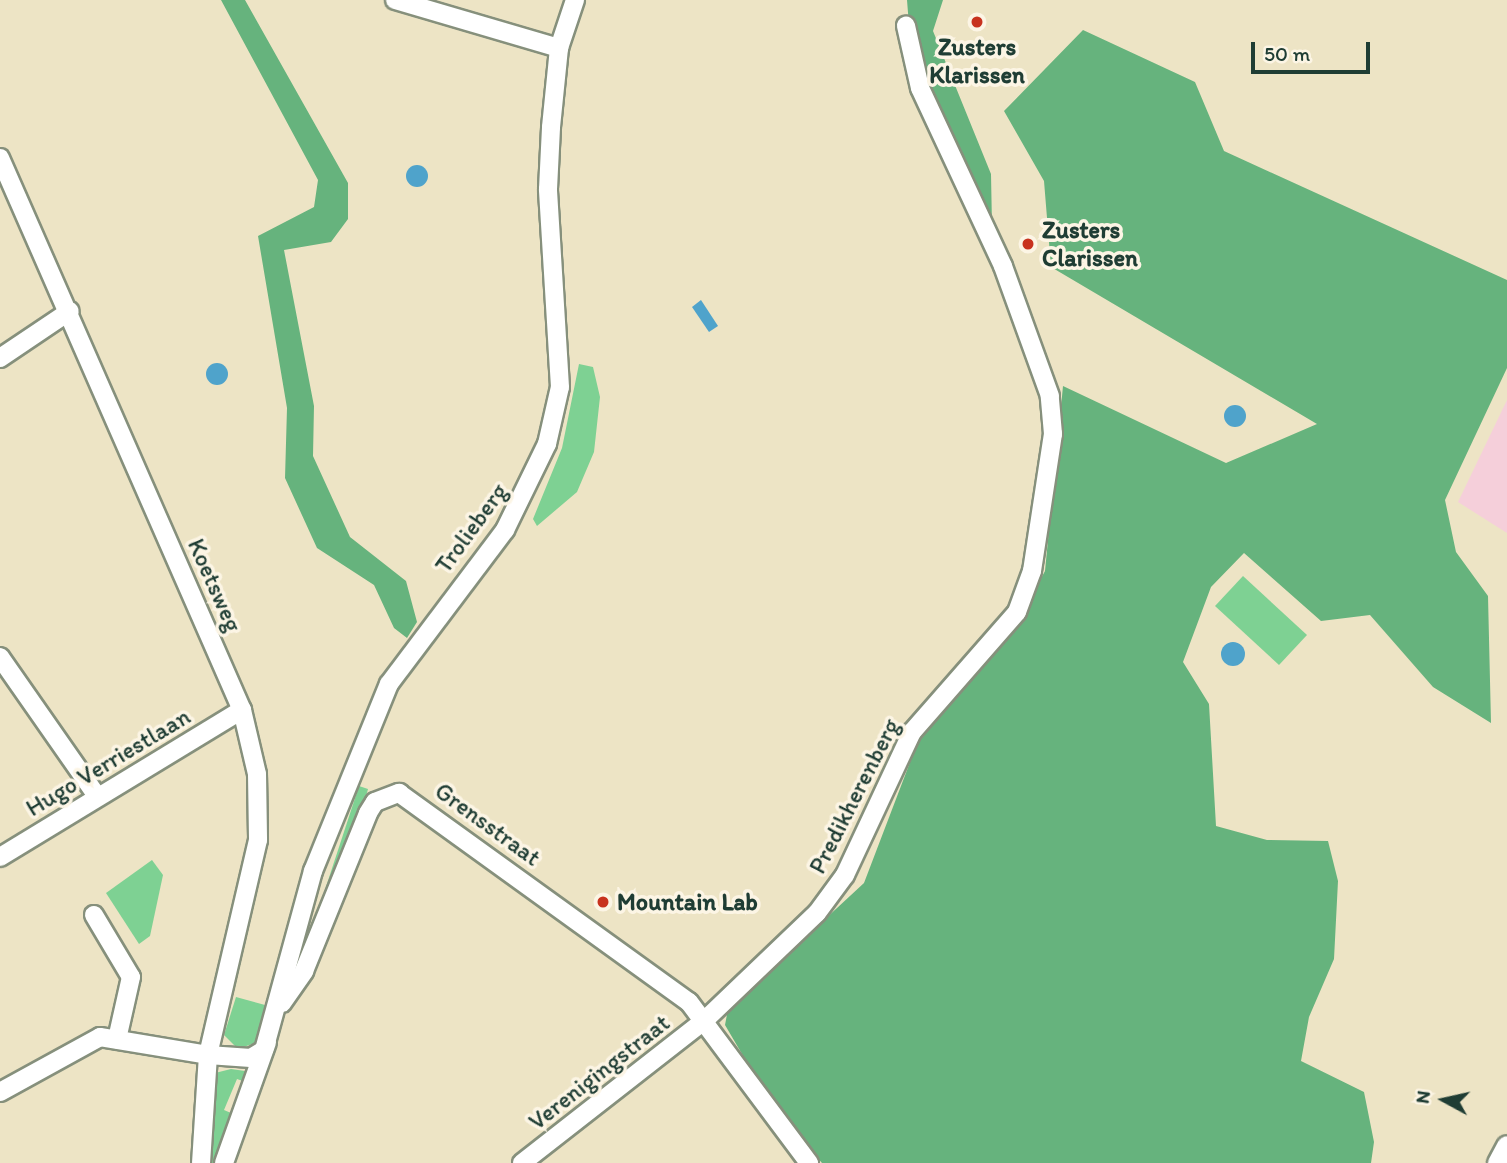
<!DOCTYPE html>
<style>
body{margin:0}
#map{position:relative;width:1507px;height:1163px;overflow:hidden;background:#ede4c5;font-family:Itim,sans-serif}
div>[style]{position:absolute}
.built>*{inset:0;background:#f5cfda}
.green>*{inset:0;background:#7ed193}
.forest>*{inset:0;background:#66b37d}
.water>*{inset:0;background:#4fa3cb}
.round{border-radius:50%}
.roads{filter:drop-shadow(2px 0 #86907c) drop-shadow(-2px 0 #86907c) drop-shadow(0 2px #86907c) drop-shadow(0 -2px #86907c)}
.minor>*{height:18px;margin:-9px;padding:0 9px;transform-origin:9px;border-radius:9px;background:#fff}
.major>*{height:21px;margin:-10.5px;padding:0 10.5px;transform-origin:10.5px;border-radius:10.5px;background:#fff}
.dots>*{width:19px;height:19px;translate:-50% -50%;box-sizing:border-box;border:4px solid #fcf5e5;border-radius:50%}
span{translate:-50% -50%;white-space:nowrap;text-align:center;line-height:1.15;-webkit-text-stroke:7px #fcf5e5;paint-order:stroke}
.poi-label{font-size:24px;color:#1f3d34;font-weight:700}
.left{translate:0 -50%;text-align:left}
.street-label{font-size:24px;color:#1f3d34}
.north{position:absolute;left:1409px;top:1065px;width:70px;height:70px;-webkit-text-stroke:5px #fcf5e5;paint-order:stroke;rotate:278deg;font-size:19px;font-weight:700;line-height:28px;text-align:center;color:#1f3d34}
.north::after{content:'';display:block;margin:auto;width:24px;height:32px;background:#1f3d34;clip-path:polygon(50% 0,100% 100%,50% 72%,0 100%)}
.scale{position:absolute;left:1251px;top:42px;width:119px;height:32px;box-sizing:border-box;border:4px solid #1f3d34;border-top:0;padding-left:9px;font-size:21px;line-height:24px;white-space:nowrap;color:#1f3d34;-webkit-text-stroke:5px #fcf5e5;paint-order:stroke}
</style>
<div id="map">
<div class="built">
<div style="clip-path:polygon(1507px 400px,1507px 533px,1458px 502px)"></div>
</div>
<div class="green">
<div style="clip-path:polygon(579px 364px,593px 367px,600px 397px,594px 452px,577px 492px,537px 526px,533px 519px,562px 448px)"></div>
<div style="clip-path:polygon(1243px 576px,1307px 635px,1279px 665px,1215px 606px)"></div>
<div style="clip-path:polygon(359px 786px,368px 789px,361px 814px,302px 960px)"></div>
<div style="clip-path:polygon(152px 860px,163px 875px,150px 936px,139px 944px,106px 893px)"></div>
<div style="clip-path:polygon(236px 997px,265px 1005px,255px 1043px,238px 1049px,224px 1035px)"></div>
<div style="clip-path:polygon(231px 1069px,245px 1071px,251px 1084px,237px 1079px,224px 1110px,238px 1116px,217px 1163px,205px 1163px,215px 1073px)"></div>
</div>
<div class="forest">
<div style="clip-path:polygon(221px 0,245px 0,348px 183px,348px 219px,331px 242px,284px 250px,314px 406px,313px 456px,350px 537px,406px 581px,417px 622px,407px 638px,394px 628px,374px 585px,317px 548px,285px 478px,287px 408px,258px 236px,314px 207px,318px 180px)"></div>
<div style="clip-path:polygon(907px 0,943px 0,933px 31px,991px 174px,992px 226px,911px 51px)"></div>
<div style="clip-path:polygon(1083px 30px,1195px 82px,1224px 151px,1507px 280px,1507px 368px,1445px 500px,1456px 552px,1488px 596px,1491px 723px,1433px 687px,1370px 615px,1321px 621px,1244px 553px,1211px 587px,1183px 662px,1209px 704px,1216px 826px,1267px 840px,1328px 841px,1338px 881px,1334px 959px,1309px 1017px,1301px 1061px,1364px 1092px,1374px 1142px,1371px 1163px,822px 1163px,776px 1112px,725px 1025px,728px 1009px,864px 883px,917px 744px,1019px 619px,1045px 571px,1063px 386px,1226px 463px,1317px 424px,1051px 267px,1044px 181px,1004px 111px)"></div>
</div>
<div class="water">
<div class="round" style="left:406px;top:165px;width:22px;height:22px"></div>
<div style="clip-path:polygon(701px 300px,718px 326px,709px 332px,692px 307px)"></div>
<div class="round" style="left:206px;top:363px;width:22px;height:22px"></div>
<div class="round" style="left:1224px;top:405px;width:22px;height:22px"></div>
<div class="round" style="left:1221px;top:642px;width:24px;height:24px"></div>
</div>
<div class="roads">
<div class="minor">
<div style="left:395px;top:0;width:171px;rotate:16.3deg"></div>
<div style="left:0;top:158px;width:603px;rotate:66.33deg"></div>
<div style="left:242px;top:710px;width:66px;rotate:76.8deg"></div>
<div style="left:257px;top:774px;width:66px;rotate:89.1deg"></div>
<div style="left:258px;top:840px;width:221px;rotate:103.1deg"></div>
<div style="left:208px;top:1055px;width:43px;rotate:4deg"></div>
<div style="left:251px;top:1058px;width:15px;rotate:-32deg"></div>
<div style="left:0;top:358px;width:84px;rotate:-33.9deg"></div>
<div style="left:0;top:657px;width:169px;rotate:55.1deg"></div>
<div style="left:0;top:857px;width:283px;rotate:-31.3deg"></div>
<div style="left:94px;top:915px;width:72px;rotate:59.2deg"></div>
<div style="left:131px;top:977px;width:64px;rotate:102.7deg"></div>
<div style="left:282px;top:1003px;width:39px;rotate:-55deg"></div>
<div style="left:304px;top:971px;width:170px;rotate:-67.9deg"></div>
<div style="left:368px;top:813px;width:13px;rotate:-58deg"></div>
<div style="left:375px;top:802px;width:26px;rotate:-21deg"></div>
<div style="left:399px;top:793px;width:357px;rotate:35.8deg"></div>
<div style="left:689px;top:1002px;width:201px;rotate:53.3deg"></div>
<div style="left:264px;top:1050px;width:186px;rotate:-74.7deg"></div>
<div style="left:313px;top:871px;width:202px;rotate:-67.9deg"></div>
<div style="left:389px;top:684px;width:193px;rotate:-53deg"></div>
<div style="left:505px;top:530px;width:96px;rotate:-64deg"></div>
<div style="left:547px;top:444px;width:58px;rotate:-77.2deg"></div>
<div style="left:560px;top:387px;width:198px;rotate:-93.5deg"></div>
<div style="left:548px;top:189px;width:62px;rotate:-87.2deg"></div>
<div style="left:551px;top:127px;width:79px;rotate:-84.2deg"></div>
<div style="left:559px;top:48px;width:51px;rotate:-71.6deg"></div>
<div style="left:0;top:1092px;width:114px;rotate:-28.8deg"></div>
<div style="left:100px;top:1037px;width:109px;rotate:9.5deg"></div>
<div style="left:208px;top:1055px;width:108px;rotate:93.7deg"></div>
<div style="left:224px;top:1163px;width:128px;rotate:-70.4deg"></div>
<div style="left:522px;top:1163px;width:234px;rotate:-38deg"></div>
<div style="left:706px;top:1019px;width:153px;rotate:-43.7deg"></div>
<div style="left:817px;top:913px;width:47px;rotate:-53.6deg"></div>
<div style="left:845px;top:875px;width:158px;rotate:-64.9deg"></div>
<div style="left:912px;top:732px;width:159px;rotate:-48.8deg"></div>
<div style="left:1017px;top:612px;width:44px;rotate:-69.9deg"></div>
<div style="left:1032px;top:571px;width:139px;rotate:-81.3deg"></div>
<div style="left:1053px;top:434px;width:38px;rotate:-95deg"></div>
<div style="left:1050px;top:396px;width:138px;rotate:-109.9deg"></div>
<div style="left:1003px;top:266px;width:196px;rotate:-115deg"></div>
<div style="left:920px;top:88px;width:64px;rotate:-102.7deg"></div>
</div>
<div class="major">
<div style="left:1498px;top:1163px;width:19px;rotate:-62deg"></div>
</div>
</div>
<div class="dots">
<div style="left:977px;top:22px;background:#c8321e"></div>
<div style="left:1028px;top:244px;background:#c8321e"></div>
<div style="left:603px;top:902px;background:#c8321e"></div>
</div>
<div class="poi-label">
<span style="left:977px;top:61px">Zusters<br>Klarissen</span>
<span class="left" style="left:1042px;top:244px">Zusters<br>Clarissen</span>
<span class="left" style="left:617px;top:902px">Mountain Lab</span>
</div>
<div class="street-label">
<span style="left:471px;top:528px;rotate:-54deg">Trolieberg</span>
<span style="left:215px;top:585px;rotate:66deg">Koetsweg</span>
<span style="left:108px;top:762px;rotate:-31deg">Hugo Verriestlaan</span>
<span style="left:854px;top:796px;rotate:-63deg">Predikherenberg</span>
<span style="left:488px;top:824px;rotate:36deg">Grensstraat</span>
<span style="left:599px;top:1072px;rotate:-38deg">Verenigingstraat</span>
</div>
<div class="north">N</div>
<div class="scale">50 m</div>
</div>
